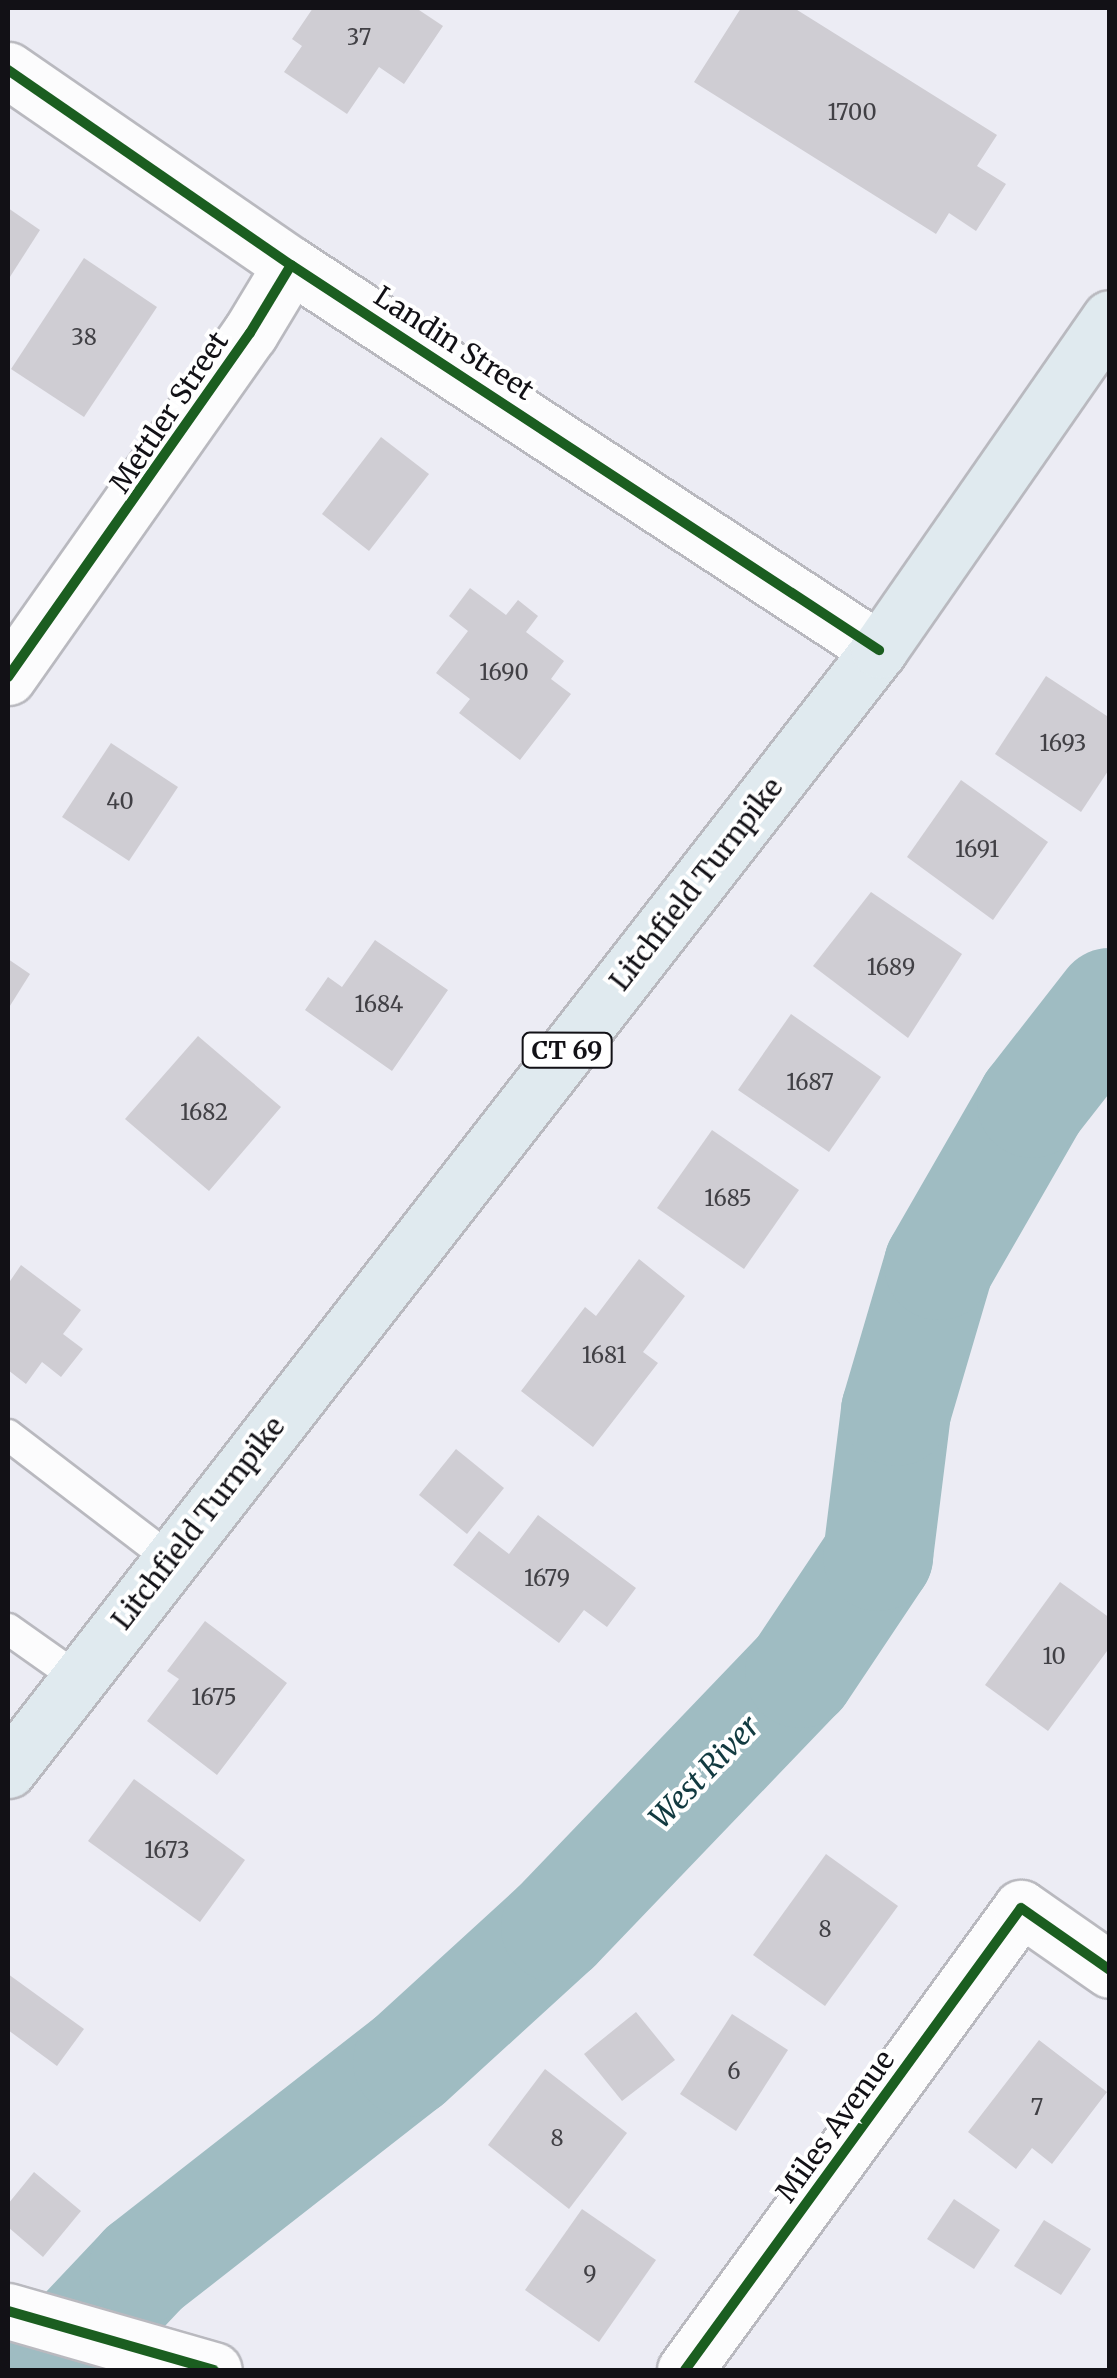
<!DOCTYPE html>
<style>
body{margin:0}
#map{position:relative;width:1117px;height:2378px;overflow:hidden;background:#ececf4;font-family:Merriweather,serif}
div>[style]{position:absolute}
.river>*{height:110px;margin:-55px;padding:0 55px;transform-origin:55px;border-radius:55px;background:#9fbcc2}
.building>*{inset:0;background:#cfcdd3}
.roads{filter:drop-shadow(2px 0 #b9b9bf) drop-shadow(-2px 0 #b9b9bf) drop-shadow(0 2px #b9b9bf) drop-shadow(0 -2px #b9b9bf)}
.service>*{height:30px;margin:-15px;padding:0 15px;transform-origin:15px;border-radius:15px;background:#fcfcfd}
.minor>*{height:55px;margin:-27.5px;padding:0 27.5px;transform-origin:27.5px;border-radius:27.5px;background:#fcfcfd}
.primary>*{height:55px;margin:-27.5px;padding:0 27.5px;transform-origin:27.5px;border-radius:27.5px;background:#e0eaef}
.cycleway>*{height:10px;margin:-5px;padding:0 5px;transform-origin:5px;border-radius:5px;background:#1b5e20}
span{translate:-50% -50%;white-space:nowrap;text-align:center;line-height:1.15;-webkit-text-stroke:8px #fff;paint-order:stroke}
.number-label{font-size:22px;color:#414045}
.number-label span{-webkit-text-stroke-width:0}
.shield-label span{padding:2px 8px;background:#fff;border:2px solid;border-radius:8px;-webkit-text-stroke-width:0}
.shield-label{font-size:25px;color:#121116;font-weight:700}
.street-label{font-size:28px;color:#121116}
.water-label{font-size:30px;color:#123a40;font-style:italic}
.frame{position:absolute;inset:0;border:10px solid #121116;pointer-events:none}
</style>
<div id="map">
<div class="river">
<div style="left:48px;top:2370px;width:140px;rotate:-46.7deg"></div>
<div style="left:144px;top:2268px;width:335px;rotate:-38deg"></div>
<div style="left:408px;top:2062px;width:200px;rotate:-42.4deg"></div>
<div style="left:556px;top:1927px;width:352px;rotate:-46.2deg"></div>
<div style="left:800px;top:1673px;width:141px;rotate:-56.3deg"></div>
<div style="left:878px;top:1556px;width:146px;rotate:-82.9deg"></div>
<div style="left:896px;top:1411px;width:152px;rotate:-73.6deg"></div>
<div style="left:939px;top:1265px;width:187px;rotate:-60.1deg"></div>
<div style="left:1032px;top:1103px;width:127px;rotate:-52deg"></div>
</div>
<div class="building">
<div style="clip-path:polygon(313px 8px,416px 8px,443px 26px,404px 84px,379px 67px,347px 114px,284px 72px,302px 46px,292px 39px)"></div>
<div style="clip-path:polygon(741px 8px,794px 8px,997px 135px,977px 166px,1006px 184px,976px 231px,949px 213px,936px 234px,694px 82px)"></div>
<div style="clip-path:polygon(8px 208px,40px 230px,8px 280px)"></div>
<div style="clip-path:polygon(84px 258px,157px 307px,84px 417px,11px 369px)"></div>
<div style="clip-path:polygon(381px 437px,429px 474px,369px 551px,322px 514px)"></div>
<div style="clip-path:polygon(470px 588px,506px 615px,518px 600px,538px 616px,526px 632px,564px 661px,551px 679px,571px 694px,520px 760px,459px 713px,470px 699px,436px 673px,468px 631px,449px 616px)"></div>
<div style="clip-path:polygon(1046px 676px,1110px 718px,1110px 768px,1081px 812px,995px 754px)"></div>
<div style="clip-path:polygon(111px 743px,178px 787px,129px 861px,62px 817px)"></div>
<div style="clip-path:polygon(961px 780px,1048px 842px,993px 920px,907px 857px)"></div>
<div style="clip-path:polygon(871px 892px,962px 954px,908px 1038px,813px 966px)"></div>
<div style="clip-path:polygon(375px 940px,448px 990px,392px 1071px,305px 1010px,328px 977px,342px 987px)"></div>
<div style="clip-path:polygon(8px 959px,30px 974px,8px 1009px)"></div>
<div style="clip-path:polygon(791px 1014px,881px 1077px,829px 1152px,738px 1090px)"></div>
<div style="clip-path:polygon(198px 1036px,281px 1107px,209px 1191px,125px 1119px)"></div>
<div style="clip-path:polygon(712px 1130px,799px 1190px,744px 1269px,657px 1208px)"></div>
<div style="clip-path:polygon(639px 1259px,685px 1296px,643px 1352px,658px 1363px,593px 1447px,521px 1391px,585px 1307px,596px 1316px)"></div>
<div style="clip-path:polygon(21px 1265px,81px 1310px,63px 1334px,83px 1349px,61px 1377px,42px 1362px,26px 1384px,8px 1370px,8px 1284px)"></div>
<div style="clip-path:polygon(456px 1449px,504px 1488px,467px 1534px,419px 1495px)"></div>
<div style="clip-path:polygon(538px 1515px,636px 1588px,607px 1627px,584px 1610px,559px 1643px,453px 1565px,479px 1531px,509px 1554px)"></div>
<div style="clip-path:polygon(1060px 1582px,1110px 1618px,1110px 1647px,1048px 1731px,985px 1685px)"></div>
<div style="clip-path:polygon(205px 1621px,287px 1683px,217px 1775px,147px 1721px,179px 1679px,167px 1671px)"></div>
<div style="clip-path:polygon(134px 1779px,245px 1860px,200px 1922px,88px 1841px)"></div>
<div style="clip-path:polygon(826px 1854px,898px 1906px,825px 2006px,753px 1955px)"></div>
<div style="clip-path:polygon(8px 1974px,84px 2029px,57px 2066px,8px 2030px)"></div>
<div style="clip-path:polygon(636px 2012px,675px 2060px,622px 2101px,584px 2054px)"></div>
<div style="clip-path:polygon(732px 2014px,788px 2050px,736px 2131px,680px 2094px)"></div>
<div style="clip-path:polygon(1039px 2040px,1107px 2092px,1052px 2164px,1032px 2148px,1016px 2169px,968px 2132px)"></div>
<div style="clip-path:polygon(545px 2069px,627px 2133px,569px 2209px,488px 2145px)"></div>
<div style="clip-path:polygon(34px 2172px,81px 2211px,43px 2257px,8px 2227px,8px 2204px)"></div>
<div style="clip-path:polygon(954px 2199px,1000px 2230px,974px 2269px,927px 2239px)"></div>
<div style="clip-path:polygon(582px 2209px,656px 2260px,599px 2342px,525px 2290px)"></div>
<div style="clip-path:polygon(1044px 2220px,1091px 2249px,1061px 2295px,1014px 2266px)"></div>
</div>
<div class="roads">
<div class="service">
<div style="left:8px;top:1435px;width:204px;rotate:37.4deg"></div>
<div style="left:8px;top:1629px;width:83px;rotate:35.2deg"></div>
</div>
<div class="minor">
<div style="left:8px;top:70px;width:344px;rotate:34.6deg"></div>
<div style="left:291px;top:265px;width:703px;rotate:33.22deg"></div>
<div style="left:8px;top:677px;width:421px;rotate:-54.9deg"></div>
<div style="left:250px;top:333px;width:79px;rotate:-58.9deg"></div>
<div style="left:8px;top:2311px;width:214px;rotate:16deg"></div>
<div style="left:685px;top:2370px;width:571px;rotate:-53.97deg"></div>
<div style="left:1021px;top:1908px;width:108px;rotate:34.9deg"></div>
</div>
<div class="primary">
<div style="left:8px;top:1770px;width:1419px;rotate:-52.13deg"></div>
<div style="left:879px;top:650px;width:404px;rotate:-55.2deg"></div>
</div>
</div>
<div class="cycleway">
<div style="left:8px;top:70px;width:344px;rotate:34.6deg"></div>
<div style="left:291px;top:265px;width:703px;rotate:33.22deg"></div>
<div style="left:8px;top:677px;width:421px;rotate:-54.9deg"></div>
<div style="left:250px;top:333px;width:79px;rotate:-58.9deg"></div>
<div style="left:8px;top:2311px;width:214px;rotate:16deg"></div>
<div style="left:685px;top:2370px;width:571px;rotate:-53.97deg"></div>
<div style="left:1021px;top:1908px;width:108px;rotate:34.9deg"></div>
</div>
<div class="number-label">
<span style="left:359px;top:38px">37</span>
<span style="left:852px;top:113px">1700</span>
<span style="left:84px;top:338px">38</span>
<span style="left:504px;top:673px">1690</span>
<span style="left:1063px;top:744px">1693</span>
<span style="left:120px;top:802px">40</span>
<span style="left:977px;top:850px">1691</span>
<span style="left:891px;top:968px">1689</span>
<span style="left:379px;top:1005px">1684</span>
<span style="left:810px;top:1083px">1687</span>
<span style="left:204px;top:1113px">1682</span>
<span style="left:728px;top:1199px">1685</span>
<span style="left:604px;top:1356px">1681</span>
<span style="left:547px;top:1579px">1679</span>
<span style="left:1054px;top:1657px">10</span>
<span style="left:214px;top:1698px">1675</span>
<span style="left:167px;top:1851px">1673</span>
<span style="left:825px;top:1930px">8</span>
<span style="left:734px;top:2072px">6</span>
<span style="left:1037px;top:2108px">7</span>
<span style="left:557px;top:2139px">8</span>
<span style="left:590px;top:2275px">9</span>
</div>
<div class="shield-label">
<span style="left:567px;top:1050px">CT 69</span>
</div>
<div class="street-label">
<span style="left:454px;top:343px;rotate:33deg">Landin Street</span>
<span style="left:169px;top:412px;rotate:-56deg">Mettler Street</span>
<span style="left:696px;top:884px;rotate:-52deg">Litchfield Turnpike</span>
<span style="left:198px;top:1523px;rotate:-52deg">Litchfield Turnpike</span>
<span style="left:835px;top:2126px;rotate:-54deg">Miles Avenue</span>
</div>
<div class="water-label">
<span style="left:704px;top:1772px;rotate:-46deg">West River</span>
</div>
<div class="frame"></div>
</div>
